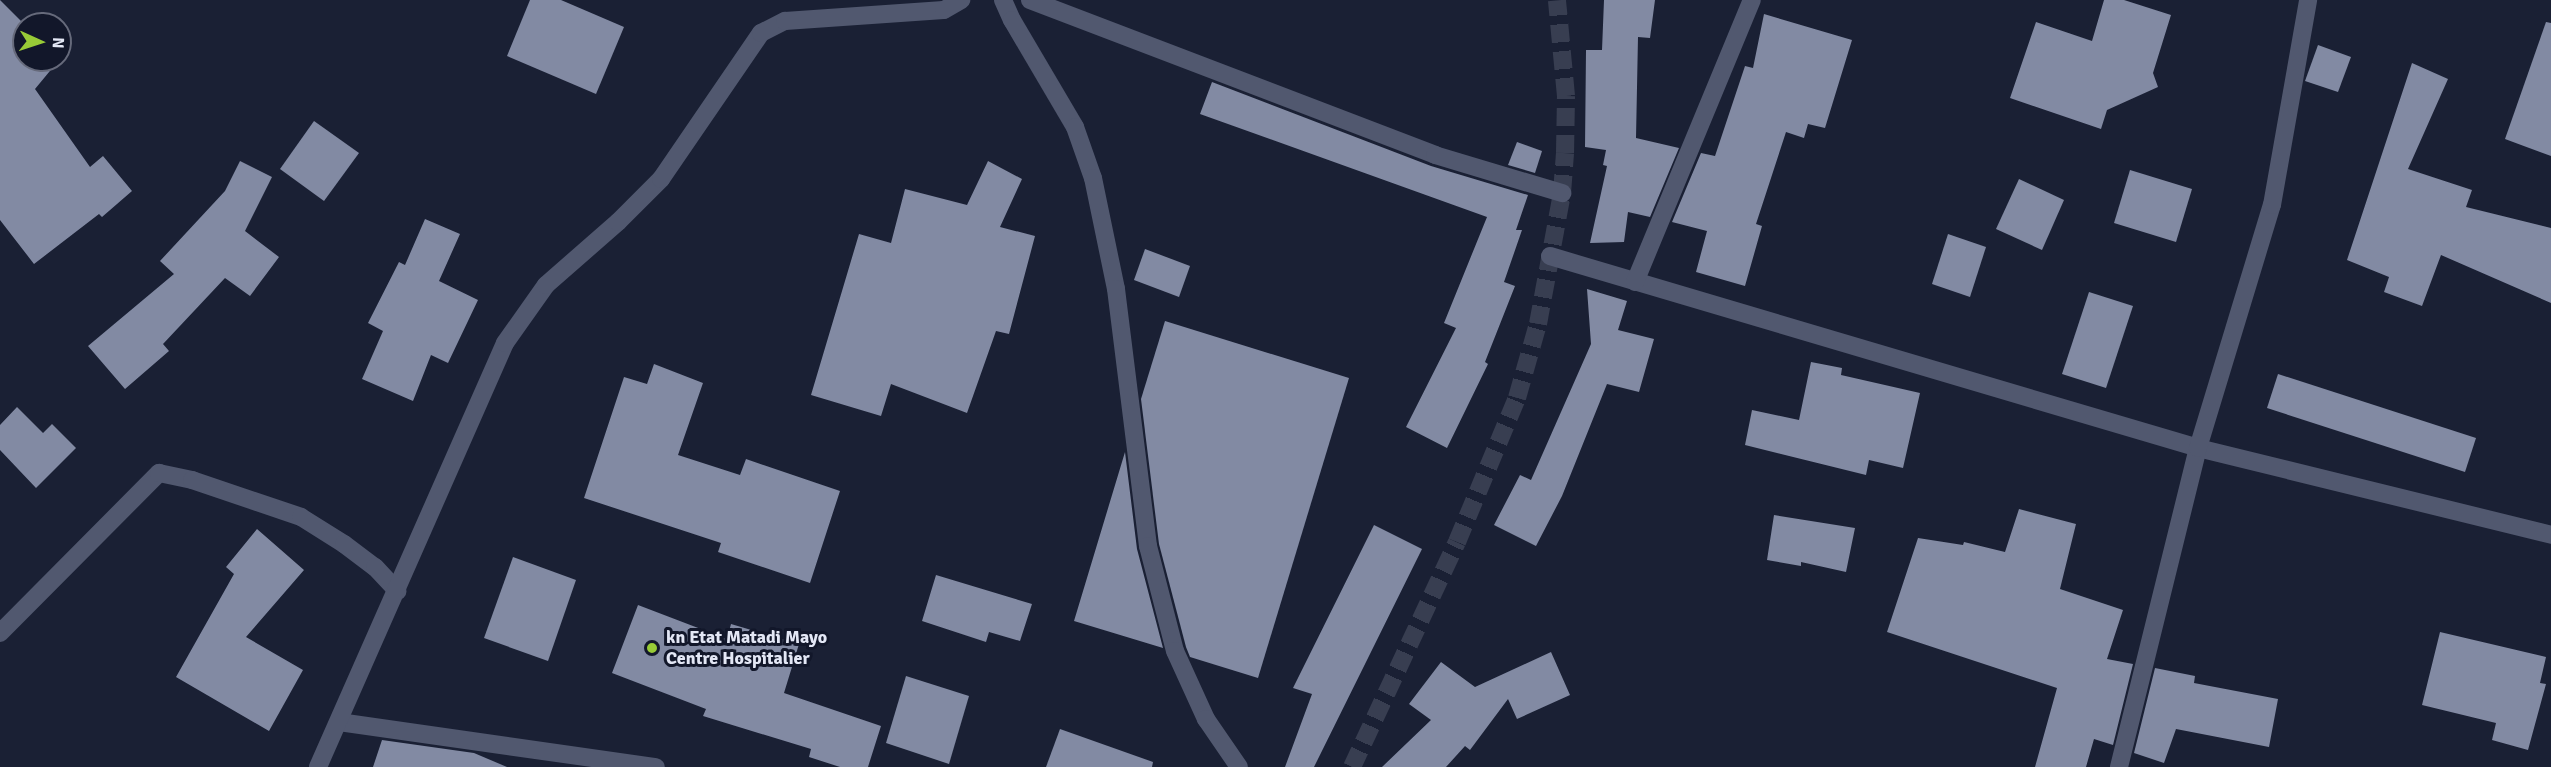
<!DOCTYPE html>
<style>
body{margin:0}
#map{position:relative;width:2551px;height:767px;overflow:hidden;background:#1a2034;font-family:Signika,sans-serif}
div>[style]{position:absolute}
.building>*{inset:0;background:#828aa3}
.minor-tunnel>*{height:18px;margin-top:-9px;transform-origin:0;background:repeating-linear-gradient(90deg,#383e51 0 18px,transparent 0 27px)}
.minor>*{height:18px;margin:-9px;padding:0 9px;transform-origin:9px;border-radius:9px;background:#51586f}
.dots>*{width:16px;height:16px;translate:-50% -50%;box-sizing:border-box;border:3px solid #12172a;border-radius:50%}
span{translate:-50% -50%;white-space:nowrap;text-align:center;line-height:1.15;-webkit-text-stroke:6px #12172a;paint-order:stroke}
.poi-label{font-size:18px;color:#e3e7f5;font-weight:700}
.left{translate:0 -50%;text-align:left}
.north{position:absolute;left:12px;top:12px;width:60px;height:60px;box-sizing:border-box;background:#12172a;border:2px solid #666a7b;border-radius:50%;rotate:93deg;font-size:16px;font-weight:700;line-height:24px;text-align:center;color:#e3e7f5}
.north::after{content:'';display:block;margin:auto;width:21px;height:27px;background:#98cb37;clip-path:polygon(50% 0,100% 100%,50% 72%,0 100%)}
</style>
<div id="map">
<div class="building">
<div style="clip-path:polygon(0 0,24px 24px,24px 60px,59px 60px,35px 89px,90px 167px,103px 156px,132px 191px,102px 217px,99px 214px,34px 264px,0 220px)"></div>
<div style="clip-path:polygon(530px 0,561px 0,624px 27px,596px 94px,507px 56px)"></div>
<div style="clip-path:polygon(1604px 0,1655px 0,1650px 38px,1638px 37px,1636px 138px,1679px 148px,1650px 217px,1628px 212px,1624px 242px,1590px 243px,1607px 166px,1603px 165px,1606px 150px,1585px 147px,1586px 50px,1602px 50px)"></div>
<div style="clip-path:polygon(2104px 0,2124px 0,2171px 15px,2153px 73px,2158px 87px,2107px 110px,2101px 129px,2010px 98px,2036px 22px,2092px 41px)"></div>
<div style="clip-path:polygon(1764px 14px,1852px 40px,1825px 128px,1808px 124px,1804px 138px,1786px 132px,1756px 224px,1762px 226px,1745px 286px,1696px 272px,1707px 231px,1672px 222px,1701px 153px,1715px 156px,1745px 66px,1753px 68px)"></div>
<div style="clip-path:polygon(2546px 22px,2551px 23px,2551px 156px,2505px 139px)"></div>
<div style="clip-path:polygon(2318px 45px,2351px 57px,2338px 92px,2305px 81px)"></div>
<div style="clip-path:polygon(2412px 63px,2448px 79px,2408px 169px,2472px 190px,2466px 207px,2551px 228px,2551px 303px,2441px 255px,2422px 306px,2384px 292px,2389px 277px,2347px 260px)"></div>
<div style="clip-path:polygon(1212px 82px,1431px 166px,1528px 195px,1516px 230px,1522px 230px,1504px 282px,1515px 286px,1485px 362px,1488px 364px,1447px 448px,1406px 427px,1456px 328px,1444px 323px,1487px 217px,1200px 114px)"></div>
<div style="clip-path:polygon(314px 121px,359px 153px,324px 201px,280px 169px)"></div>
<div style="clip-path:polygon(1517px 142px,1542px 151px,1535px 173px,1508px 165px)"></div>
<div style="clip-path:polygon(240px 161px,272px 177px,245px 231px,279px 257px,250px 296px,225px 278px,163px 344px,169px 351px,125px 389px,88px 346px,174px 274px,160px 261px,225px 191px)"></div>
<div style="clip-path:polygon(988px 161px,1022px 179px,1000px 227px,1035px 236px,1009px 334px,996px 331px,967px 413px,891px 384px,881px 416px,811px 395px,859px 234px,891px 243px,905px 189px,967px 205px)"></div>
<div style="clip-path:polygon(2130px 170px,2192px 189px,2176px 242px,2114px 223px)"></div>
<div style="clip-path:polygon(2019px 179px,2064px 200px,2042px 250px,1996px 229px)"></div>
<div style="clip-path:polygon(425px 219px,460px 234px,439px 281px,478px 300px,448px 363px,431px 355px,413px 401px,362px 379px,383px 331px,368px 323px,399px 262px,405px 265px)"></div>
<div style="clip-path:polygon(1948px 234px,1986px 247px,1970px 297px,1932px 284px)"></div>
<div style="clip-path:polygon(1145px 249px,1190px 266px,1179px 297px,1134px 280px)"></div>
<div style="clip-path:polygon(1587px 289px,1627px 301px,1618px 330px,1654px 339px,1639px 392px,1607px 384px,1562px 496px,1536px 546px,1494px 525px,1520px 475px,1531px 480px,1591px 344px)"></div>
<div style="clip-path:polygon(2089px 292px,2133px 306px,2106px 388px,2062px 374px)"></div>
<div style="clip-path:polygon(1165px 321px,1349px 378px,1258px 678px,1190px 657px,1186px 647px,1159px 544px,1141px 399px)"></div>
<div style="clip-path:polygon(1811px 362px,1842px 368px,1841px 375px,1920px 393px,1903px 468px,1869px 460px,1866px 475px,1745px 445px,1752px 410px,1799px 420px)"></div>
<div style="clip-path:polygon(654px 364px,703px 383px,678px 455px,740px 475px,746px 459px,840px 491px,810px 583px,718px 552px,721px 543px,584px 498px,624px 377px,647px 384px)"></div>
<div style="clip-path:polygon(2278px 374px,2476px 438px,2465px 472px,2267px 408px)"></div>
<div style="clip-path:polygon(17px 407px,43px 433px,52px 424px,76px 448px,36px 488px,0 450px,0 425px)"></div>
<div style="clip-path:polygon(1125px 452px,1137px 549px,1163px 648px,1074px 621px)"></div>
<div style="clip-path:polygon(2019px 509px,2076px 524px,2060px 589px,2123px 610px,2107px 659px,2133px 664px,2113px 745px,2094px 739px,2086px 767px,2035px 767px,2057px 688px,1887px 632px,1918px 538px,1963px 545px,1964px 542px,2005px 552px)"></div>
<div style="clip-path:polygon(1774px 515px,1855px 528px,1846px 572px,1801px 562px,1801px 566px,1767px 560px)"></div>
<div style="clip-path:polygon(1374px 525px,1422px 549px,1314px 767px,1285px 767px,1312px 694px,1293px 688px)"></div>
<div style="clip-path:polygon(257px 529px,304px 570px,246px 637px,303px 670px,269px 731px,176px 677px,234px 574px,226px 567px)"></div>
<div style="clip-path:polygon(513px 557px,576px 580px,548px 661px,484px 638px)"></div>
<div style="clip-path:polygon(936px 575px,1032px 604px,1020px 641px,989px 632px,986px 642px,922px 621px)"></div>
<div style="clip-path:polygon(638px 605px,727px 639px,731px 624px,799px 644px,784px 693px,881px 726px,868px 767px,840px 767px,809px 757px,811px 749px,703px 716px,706px 709px,612px 673px)"></div>
<div style="clip-path:polygon(2440px 632px,2546px 657px,2540px 683px,2546px 684px,2528px 750px,2492px 740px,2496px 723px,2422px 705px)"></div>
<div style="clip-path:polygon(1551px 652px,1570px 695px,1517px 719px,1508px 699px,1470px 750px,1465px 746px,1446px 767px,1382px 767px,1431px 720px,1409px 704px,1441px 662px,1475px 687px)"></div>
<div style="clip-path:polygon(2155px 668px,2195px 676px,2194px 683px,2278px 699px,2269px 747px,2176px 729px,2164px 763px,2134px 753px)"></div>
<div style="clip-path:polygon(906px 676px,969px 696px,949px 764px,886px 743px)"></div>
<div style="clip-path:polygon(1060px 729px,1153px 762px,1152px 767px,1046px 767px)"></div>
<div style="clip-path:polygon(382px 740px,474px 753px,507px 767px,373px 767px)"></div>
</div>
<div class="minor-tunnel">
<div style="left:1352px;top:767px;width:248px;rotate:-65deg"></div>
<div style="left:1457px;top:542px;width:156px;rotate:-67.4deg"></div>
<div style="left:1517px;top:398px;width:77px;rotate:-74.2deg"></div>
<div style="left:1538px;top:324px;width:133px;rotate:-79.6deg"></div>
<div style="left:1562px;top:193px;width:40px;rotate:-85.7deg"></div>
<div style="left:1565px;top:153px;width:57px;rotate:-89deg"></div>
<div style="left:1566px;top:96px;width:96px;rotate:-95.4deg"></div>
</div>
<div class="minor">
<div style="left:1003px;top:0;width:22px;rotate:66deg"></div>
<div style="left:1012px;top:20px;width:124px;rotate:59.5deg"></div>
<div style="left:1075px;top:127px;width:54px;rotate:70.6deg"></div>
<div style="left:1093px;top:178px;width:113px;rotate:78.3deg"></div>
<div style="left:1116px;top:289px;width:259px;rotate:82.9deg"></div>
<div style="left:1148px;top:546px;width:108px;rotate:75.6deg"></div>
<div style="left:1175px;top:651px;width:75px;rotate:65.5deg"></div>
<div style="left:1206px;top:719px;width:58px;rotate:55.5deg"></div>
<div style="left:1030px;top:0;width:434px;rotate:20.9deg"></div>
<div style="left:1435px;top:155px;width:133px;rotate:16.7deg"></div>
<div style="left:1550px;top:256px;width:676px;rotate:16.5deg"></div>
<div style="left:2198px;top:448px;width:364px;rotate:13.8deg"></div>
<div style="left:1635px;top:282px;width:305px;rotate:-67.5deg"></div>
<div style="left:0;top:633px;width:226px;rotate:-45.2deg"></div>
<div style="left:159px;top:473px;width:34px;rotate:12deg"></div>
<div style="left:192px;top:480px;width:115px;rotate:18.7deg"></div>
<div style="left:301px;top:517px;width:51px;rotate:32.1deg"></div>
<div style="left:344px;top:544px;width:39px;rotate:37deg"></div>
<div style="left:375px;top:567px;width:33px;rotate:47deg"></div>
<div style="left:339px;top:722px;width:320px;rotate:8.1deg"></div>
<div style="left:318px;top:767px;width:463px;rotate:-66.2deg"></div>
<div style="left:505px;top:343px;width:71px;rotate:-54.7deg"></div>
<div style="left:546px;top:285px;width:96px;rotate:-41.2deg"></div>
<div style="left:618px;top:222px;width:61px;rotate:-45deg"></div>
<div style="left:661px;top:179px;width:177px;rotate:-55.6deg"></div>
<div style="left:761px;top:33px;width:27px;rotate:-27deg"></div>
<div style="left:785px;top:21px;width:159px;rotate:-4deg"></div>
<div style="left:944px;top:10px;width:20px;rotate:-30deg"></div>
<div style="left:2119px;top:767px;width:329px;rotate:-76.1deg"></div>
<div style="left:2198px;top:448px;width:254px;rotate:-73.1deg"></div>
<div style="left:2272px;top:205px;width:208px;rotate:-80deg"></div>
</div>
<div class="dots">
<div style="left:652px;top:648px;background:#98cb37"></div>
</div>
<div class="poi-label">
<span class="left" style="left:666px;top:648px">kn Etat Matadi Mayo<br>Centre Hospitalier</span>
</div>
<div class="north">N</div>
</div>
